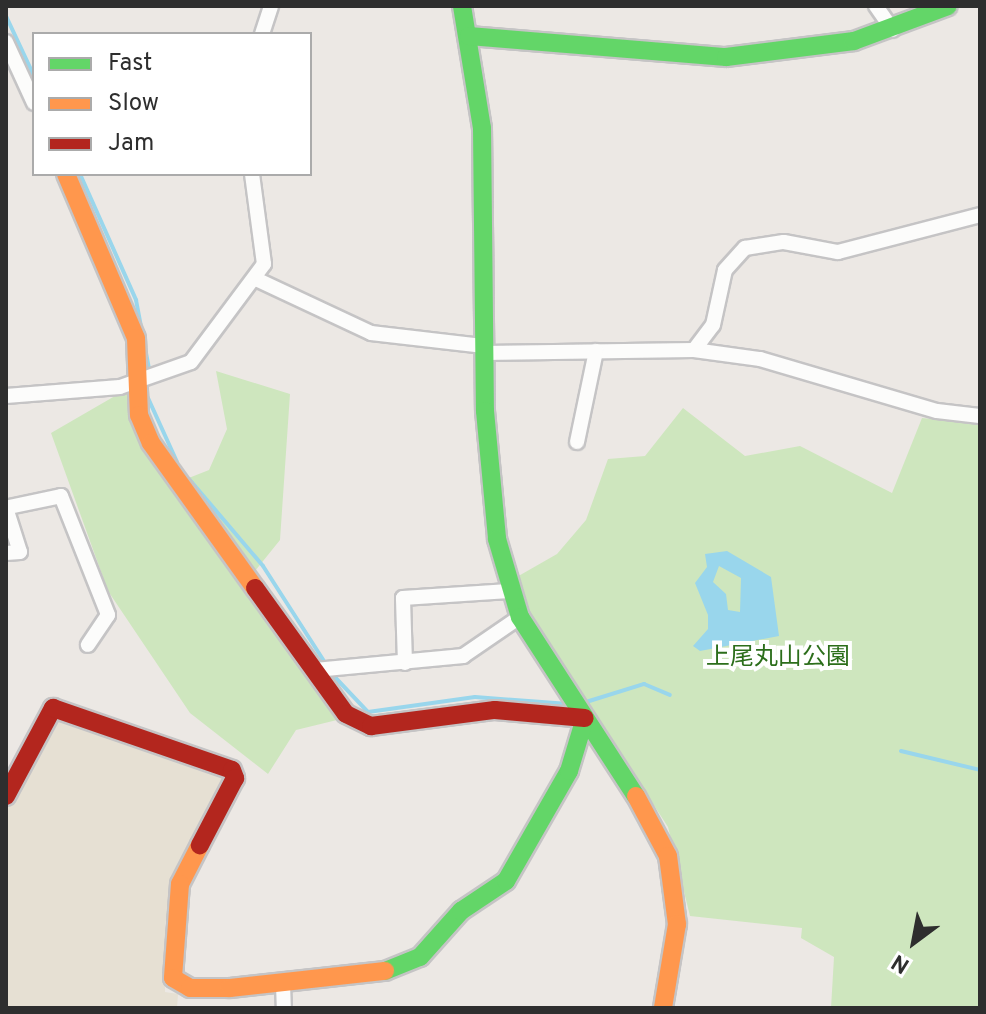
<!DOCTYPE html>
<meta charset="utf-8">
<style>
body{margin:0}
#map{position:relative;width:986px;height:1014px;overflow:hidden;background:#ece8e4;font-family:Overpass,"Noto Sans JP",sans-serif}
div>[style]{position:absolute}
.education>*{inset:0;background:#e6e0d3}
.green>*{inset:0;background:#cee6be}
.water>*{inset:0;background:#99d6ec}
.stream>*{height:4px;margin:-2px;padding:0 2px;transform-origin:2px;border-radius:2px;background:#99d6ec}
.roads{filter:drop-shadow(2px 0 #c5c4c5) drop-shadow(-2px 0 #c5c4c5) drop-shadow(0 2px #c5c4c5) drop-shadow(0 -2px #c5c4c5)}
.street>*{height:14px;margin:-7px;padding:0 7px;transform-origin:7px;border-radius:7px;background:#fcfcfb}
.fast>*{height:18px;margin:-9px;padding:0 9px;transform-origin:9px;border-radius:9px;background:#63d668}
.slow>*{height:18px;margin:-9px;padding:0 9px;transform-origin:9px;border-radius:9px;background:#ff974d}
.jam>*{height:18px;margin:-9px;padding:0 9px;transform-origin:9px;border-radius:9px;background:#b3261e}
span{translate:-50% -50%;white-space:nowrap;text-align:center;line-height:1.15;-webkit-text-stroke:8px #fff;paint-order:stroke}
.park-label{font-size:24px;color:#2c6e1b}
.frame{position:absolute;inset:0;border:8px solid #2e2e2e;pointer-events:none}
.legend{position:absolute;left:32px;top:32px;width:280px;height:144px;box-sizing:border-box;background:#fff;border:2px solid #ababab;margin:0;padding:10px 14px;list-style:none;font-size:24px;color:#2e2e2e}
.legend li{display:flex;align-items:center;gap:16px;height:40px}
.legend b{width:40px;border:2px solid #ababab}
.north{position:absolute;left:874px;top:902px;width:80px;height:80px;-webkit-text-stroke:6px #fff;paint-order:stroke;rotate:212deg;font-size:22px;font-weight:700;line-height:32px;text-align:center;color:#2e2e2e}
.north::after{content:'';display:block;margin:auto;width:28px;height:36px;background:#2e2e2e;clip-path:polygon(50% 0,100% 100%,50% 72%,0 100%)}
</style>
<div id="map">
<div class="education">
<div style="clip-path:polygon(58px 716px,221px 774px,224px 783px,178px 868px,165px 925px,165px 992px,178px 994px,177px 1008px,6px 1008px,6px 802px,13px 804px,48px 719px)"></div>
</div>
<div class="green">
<div style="clip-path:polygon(216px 371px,290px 394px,280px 540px,243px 586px,337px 720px,296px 730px,268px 774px,190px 713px,108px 591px,51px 433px,127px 389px,141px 435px,171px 485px,209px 470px,227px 429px)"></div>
<div style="clip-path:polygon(683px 408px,745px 456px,800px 446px,892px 493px,922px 418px,980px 424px,980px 1008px,831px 1008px,834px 957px,801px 938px,802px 928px,690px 916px,668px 827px,524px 604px,515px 578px,557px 554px,586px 520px,608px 459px,645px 456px)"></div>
</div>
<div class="water">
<div style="clip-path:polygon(evenodd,727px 551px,771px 577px,779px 636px,700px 651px,693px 646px,708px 629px,708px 615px,695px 583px,707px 567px,705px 554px,727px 551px,719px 566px,741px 578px,740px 612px,728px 610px,726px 594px,713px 582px,719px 566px)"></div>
</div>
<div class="stream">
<div style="left:6px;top:16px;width:66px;rotate:65deg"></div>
<div style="left:80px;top:174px;width:138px;rotate:66deg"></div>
<div style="left:136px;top:300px;width:75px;rotate:79.3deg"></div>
<div style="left:148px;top:398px;width:70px;rotate:65.6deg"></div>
<div style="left:189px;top:479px;width:114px;rotate:49.6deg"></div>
<div style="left:263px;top:566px;width:117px;rotate:57.3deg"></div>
<div style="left:330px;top:672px;width:55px;rotate:46.5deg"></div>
<div style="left:368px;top:712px;width:108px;rotate:-8deg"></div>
<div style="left:475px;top:697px;width:94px;rotate:4.3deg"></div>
<div style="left:586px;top:702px;width:61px;rotate:-17.2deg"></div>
<div style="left:644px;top:684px;width:28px;rotate:23deg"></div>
<div style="left:901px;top:751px;width:81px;rotate:13.5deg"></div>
</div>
<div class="roads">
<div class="street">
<div style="left:876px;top:6px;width:29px;rotate:55deg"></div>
<div style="left:262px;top:34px;width:29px;rotate:-72deg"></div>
<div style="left:6px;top:42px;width:67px;rotate:65.3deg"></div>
<div style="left:258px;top:280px;width:125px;rotate:25.1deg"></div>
<div style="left:371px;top:333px;width:114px;rotate:6.6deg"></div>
<div style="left:694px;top:350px;width:31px;rotate:-53deg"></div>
<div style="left:713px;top:325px;width:56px;rotate:-77.7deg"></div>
<div style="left:725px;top:270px;width:30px;rotate:-48deg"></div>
<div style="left:745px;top:248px;width:39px;rotate:-9deg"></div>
<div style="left:784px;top:242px;width:55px;rotate:10.5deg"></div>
<div style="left:838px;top:252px;width:147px;rotate:-14.6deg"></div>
<div style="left:484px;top:353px;width:210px;rotate:-0.8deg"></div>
<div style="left:694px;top:350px;width:67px;rotate:7.8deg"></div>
<div style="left:760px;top:359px;width:184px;rotate:16.4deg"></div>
<div style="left:937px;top:411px;width:43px;rotate:6.6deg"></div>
<div style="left:6px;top:396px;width:114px;rotate:-4.5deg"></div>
<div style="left:120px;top:387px;width:75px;rotate:-19.4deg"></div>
<div style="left:191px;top:362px;width:122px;rotate:-53.3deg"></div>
<div style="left:264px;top:264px;width:91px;rotate:-97.6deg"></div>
<div style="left:577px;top:442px;width:93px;rotate:-78.2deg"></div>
<div style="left:9px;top:507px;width:53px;rotate:-11.9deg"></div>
<div style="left:61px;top:496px;width:128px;rotate:68.4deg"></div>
<div style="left:108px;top:615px;width:36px;rotate:124deg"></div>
<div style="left:6px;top:508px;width:46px;rotate:72.3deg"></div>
<div style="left:20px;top:552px;width:14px;rotate:176deg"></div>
<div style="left:405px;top:663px;width:65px;rotate:-91.8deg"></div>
<div style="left:403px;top:598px;width:106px;rotate:-3.8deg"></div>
<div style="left:315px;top:670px;width:149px;rotate:-5.4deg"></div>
<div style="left:463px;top:656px;width:69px;rotate:-34.4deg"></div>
<div style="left:283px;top:984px;width:24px;rotate:88deg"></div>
</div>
<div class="fast">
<div style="left:462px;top:6px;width:124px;rotate:80.7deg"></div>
<div style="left:482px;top:128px;width:283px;rotate:89.4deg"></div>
<div style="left:485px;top:411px;width:129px;rotate:84.6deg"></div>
<div style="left:497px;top:539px;width:81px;rotate:73.6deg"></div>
<div style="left:520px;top:617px;width:213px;rotate:57.1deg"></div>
<div style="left:469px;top:36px;width:258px;rotate:4.7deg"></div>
<div style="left:726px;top:57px;width:129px;rotate:-7.1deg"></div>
<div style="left:854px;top:41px;width:100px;rotate:-20.4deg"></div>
<div style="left:385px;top:971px;width:38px;rotate:-22deg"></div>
<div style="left:420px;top:957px;width:62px;rotate:-48.3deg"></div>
<div style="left:461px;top:911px;width:54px;rotate:-33.7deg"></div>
<div style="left:506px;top:881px;width:127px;rotate:-60.2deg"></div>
<div style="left:569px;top:771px;width:55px;rotate:-73.2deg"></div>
</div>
<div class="slow">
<div style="left:66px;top:174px;width:178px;rotate:66.9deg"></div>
<div style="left:136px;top:338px;width:77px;rotate:87.8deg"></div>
<div style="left:139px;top:415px;width:30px;rotate:67deg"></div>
<div style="left:151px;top:443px;width:178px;rotate:54.4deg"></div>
<div style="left:636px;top:796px;width:68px;rotate:61.9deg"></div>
<div style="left:668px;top:856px;width:69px;rotate:82.5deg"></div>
<div style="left:677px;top:924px;width:85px;rotate:99.5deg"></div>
<div style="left:200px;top:845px;width:44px;rotate:117.1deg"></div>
<div style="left:180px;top:884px;width:94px;rotate:94.3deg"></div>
<div style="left:173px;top:978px;width:20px;rotate:30deg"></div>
<div style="left:190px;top:988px;width:40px"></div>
<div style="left:230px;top:988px;width:156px;rotate:-6.3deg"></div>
</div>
<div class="jam">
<div style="left:255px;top:588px;width:155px;rotate:54.2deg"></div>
<div style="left:346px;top:714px;width:28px;rotate:26deg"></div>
<div style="left:371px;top:726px;width:125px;rotate:-7.4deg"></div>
<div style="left:495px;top:710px;width:90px;rotate:5.1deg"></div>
<div style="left:6px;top:796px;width:100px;rotate:-61.9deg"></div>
<div style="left:53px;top:708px;width:189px;rotate:19.1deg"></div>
<div style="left:232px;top:770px;width:9px;rotate:69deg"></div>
<div style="left:235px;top:778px;width:76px;rotate:117.6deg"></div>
</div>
</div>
<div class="park-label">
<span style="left:778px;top:659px">上尾丸山公園</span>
</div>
<div class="frame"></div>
<ul class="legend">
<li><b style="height:10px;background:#63d668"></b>Fast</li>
<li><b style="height:10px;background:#ff974d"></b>Slow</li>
<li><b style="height:10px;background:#b3261e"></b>Jam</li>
</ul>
<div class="north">N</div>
</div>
